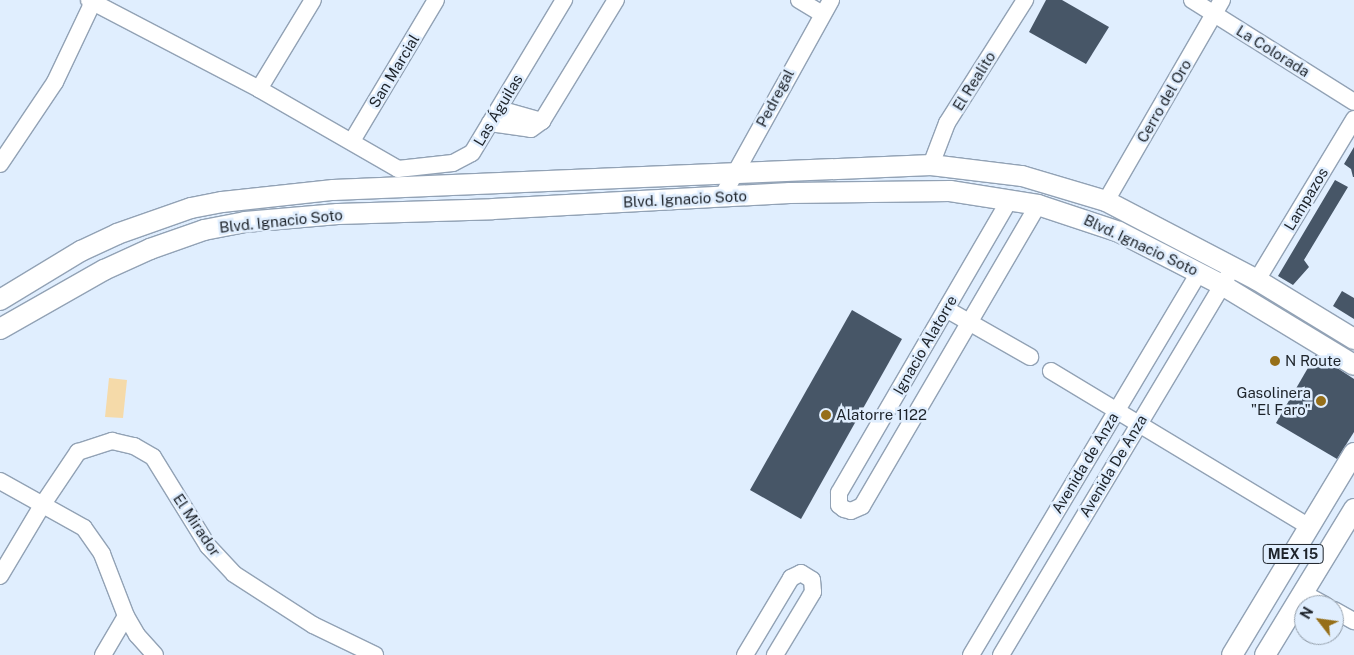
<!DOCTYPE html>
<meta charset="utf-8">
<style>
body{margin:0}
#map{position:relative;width:1354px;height:655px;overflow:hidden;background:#e0eefe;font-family:"Public Sans",sans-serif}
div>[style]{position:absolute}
.green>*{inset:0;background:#f5daa9}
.building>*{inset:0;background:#475667}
.roads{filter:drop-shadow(1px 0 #92a2b5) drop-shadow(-1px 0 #92a2b5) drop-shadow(0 1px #92a2b5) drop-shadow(0 -1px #92a2b5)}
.minor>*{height:16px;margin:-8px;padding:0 8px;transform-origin:8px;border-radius:8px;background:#fff}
.major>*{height:20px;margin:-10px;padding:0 10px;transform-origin:10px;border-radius:10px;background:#fff}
.dots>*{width:14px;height:14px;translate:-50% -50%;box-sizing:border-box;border:2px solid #e0eefe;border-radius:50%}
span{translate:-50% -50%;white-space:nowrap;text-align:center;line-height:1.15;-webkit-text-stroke:5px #e0eefe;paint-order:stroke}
.shield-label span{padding:1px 4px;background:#e0eefe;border:1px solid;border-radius:4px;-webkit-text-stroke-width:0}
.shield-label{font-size:14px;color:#1d232a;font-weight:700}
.street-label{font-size:15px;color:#1d232a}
.poi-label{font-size:15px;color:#1d232a}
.left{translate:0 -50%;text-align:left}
.right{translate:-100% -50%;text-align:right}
.north{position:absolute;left:1294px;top:595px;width:50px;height:50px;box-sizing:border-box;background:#e0eefe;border:1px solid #929da9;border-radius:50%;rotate:300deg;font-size:14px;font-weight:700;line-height:20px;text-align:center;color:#1d232a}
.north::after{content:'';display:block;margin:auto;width:18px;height:22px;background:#966f19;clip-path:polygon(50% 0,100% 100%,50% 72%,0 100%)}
</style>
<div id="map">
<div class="green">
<div style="clip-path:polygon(109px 378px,127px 380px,123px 418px,105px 417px)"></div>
</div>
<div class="building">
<div style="clip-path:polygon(1046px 0,1062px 0,1109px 27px,1086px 64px,1029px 32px)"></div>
<div style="clip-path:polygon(1354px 147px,1354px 177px,1353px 177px,1351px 169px,1344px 164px)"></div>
<div style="clip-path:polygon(1335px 180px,1348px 187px,1304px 260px,1309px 267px,1293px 285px,1278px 276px)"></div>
<div style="clip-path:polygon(1342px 291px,1354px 298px,1354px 319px,1333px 306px)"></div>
<div style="clip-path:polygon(852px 310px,902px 339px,801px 519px,750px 490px)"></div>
<div style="clip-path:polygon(1316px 354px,1354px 379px,1354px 432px,1337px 459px,1276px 423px)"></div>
</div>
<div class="roads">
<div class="minor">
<div style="left:89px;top:0;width:192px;rotate:27.6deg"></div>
<div style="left:259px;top:89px;width:160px;rotate:29.9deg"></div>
<div style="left:799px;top:0;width:27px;rotate:31deg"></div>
<div style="left:1192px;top:0;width:191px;rotate:32.2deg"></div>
<div style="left:259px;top:89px;width:104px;rotate:-58.8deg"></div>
<div style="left:499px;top:109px;width:45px;rotate:15.6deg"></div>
<div style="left:490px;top:123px;width:41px;rotate:8.3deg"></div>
<div style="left:531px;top:129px;width:14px;rotate:-36deg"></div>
<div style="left:542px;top:121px;width:142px;rotate:-58.6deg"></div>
<div style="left:352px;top:141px;width:164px;rotate:-59.2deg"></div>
<div style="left:0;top:164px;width:99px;rotate:-56.1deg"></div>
<div style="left:55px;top:82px;width:89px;rotate:-64.6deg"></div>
<div style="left:931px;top:165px;width:45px;rotate:-69.1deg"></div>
<div style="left:947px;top:123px;width:146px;rotate:-57.6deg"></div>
<div style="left:398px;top:169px;width:55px;rotate:-6.2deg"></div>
<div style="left:453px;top:163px;width:21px;rotate:-28deg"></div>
<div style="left:472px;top:153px;width:179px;rotate:-59deg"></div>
<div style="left:722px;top:197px;width:225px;rotate:-61deg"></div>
<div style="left:1010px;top:199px;width:340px;rotate:120.2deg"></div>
<div style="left:839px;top:493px;width:12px;rotate:90deg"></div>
<div style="left:839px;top:505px;width:6px;rotate:39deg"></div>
<div style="left:844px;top:509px;width:7px;rotate:16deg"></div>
<div style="left:851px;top:511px;width:12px;rotate:-24deg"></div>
<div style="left:862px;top:506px;width:349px;rotate:-59.7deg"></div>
<div style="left:1106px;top:201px;width:232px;rotate:-60deg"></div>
<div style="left:1257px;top:280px;width:188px;rotate:-58.9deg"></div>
<div style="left:946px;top:309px;width:97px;rotate:29.7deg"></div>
<div style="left:1051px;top:371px;width:302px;rotate:31.1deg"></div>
<div style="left:0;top:481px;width:96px;rotate:29.2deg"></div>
<div style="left:84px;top:528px;width:32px;rotate:55deg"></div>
<div style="left:102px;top:554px;width:66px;rotate:68.8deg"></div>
<div style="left:126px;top:616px;width:22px;rotate:60deg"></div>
<div style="left:137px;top:635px;width:27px;rotate:48deg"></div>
<div style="left:0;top:576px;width:84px;rotate:-59.2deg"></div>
<div style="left:43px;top:504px;width:63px;rotate:-56.1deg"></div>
<div style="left:78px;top:452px;width:36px;rotate:-18deg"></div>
<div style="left:112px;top:441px;width:23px;rotate:13deg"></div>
<div style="left:134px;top:446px;width:22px;rotate:30deg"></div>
<div style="left:153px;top:457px;width:105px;rotate:58.3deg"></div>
<div style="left:208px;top:546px;width:38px;rotate:47deg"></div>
<div style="left:234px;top:574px;width:94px;rotate:32.8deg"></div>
<div style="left:313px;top:625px;width:69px;rotate:25.8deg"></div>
<div style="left:1303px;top:593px;width:25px;rotate:29deg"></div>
<div style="left:1334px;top:610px;width:23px;rotate:29deg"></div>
<div style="left:103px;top:655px;width:45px;rotate:-59.5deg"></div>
<div style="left:745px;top:655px;width:90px;rotate:-59.1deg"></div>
<div style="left:791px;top:578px;width:11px;rotate:-27deg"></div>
<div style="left:801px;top:573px;width:13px;rotate:32deg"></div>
<div style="left:812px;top:580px;width:12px;rotate:85deg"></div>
<div style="left:813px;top:592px;width:74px;rotate:121.1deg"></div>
<div style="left:971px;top:655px;width:445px;rotate:-59.2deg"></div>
<div style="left:1001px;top:655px;width:440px;rotate:-59.1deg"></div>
</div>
<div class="major">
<div style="left:0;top:300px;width:95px;rotate:-31.2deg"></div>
<div style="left:81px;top:251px;width:40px;rotate:-25deg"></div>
<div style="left:117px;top:234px;width:78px;rotate:-19.4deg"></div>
<div style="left:191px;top:208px;width:32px;rotate:-11deg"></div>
<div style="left:222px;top:202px;width:112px;rotate:-6.2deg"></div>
<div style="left:333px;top:190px;width:599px;rotate:-2.39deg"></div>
<div style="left:931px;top:165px;width:92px;rotate:6.9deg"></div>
<div style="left:1022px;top:176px;width:88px;rotate:16.6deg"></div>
<div style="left:1106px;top:201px;width:170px;rotate:27.6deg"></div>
<div style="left:1257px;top:280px;width:114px;rotate:31.3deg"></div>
<div style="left:0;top:329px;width:120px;rotate:-29.6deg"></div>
<div style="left:104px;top:270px;width:51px;rotate:-24.5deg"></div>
<div style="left:150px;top:249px;width:57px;rotate:-19.4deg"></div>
<div style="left:204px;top:230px;width:42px;rotate:-11deg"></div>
<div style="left:245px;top:222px;width:93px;rotate:-4.9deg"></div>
<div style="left:338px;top:214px;width:155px;rotate:-1.8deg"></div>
<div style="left:493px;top:209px;width:297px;rotate:-3.1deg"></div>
<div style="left:790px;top:193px;width:160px;rotate:-0.7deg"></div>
<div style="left:950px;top:191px;width:89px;rotate:9deg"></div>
<div style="left:1038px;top:205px;width:85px;rotate:18.4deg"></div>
<div style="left:1119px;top:232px;width:116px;rotate:27.2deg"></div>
<div style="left:1222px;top:285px;width:154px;rotate:31.2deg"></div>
<div style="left:1232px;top:655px;width:236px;rotate:-58.9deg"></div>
<div style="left:1265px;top:655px;width:171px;rotate:-58.6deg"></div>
</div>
</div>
<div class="dots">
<div style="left:1275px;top:361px;background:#966f19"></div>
<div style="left:1321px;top:401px;background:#966f19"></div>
<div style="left:826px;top:415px;background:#966f19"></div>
</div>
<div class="shield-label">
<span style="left:1293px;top:554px">MEX 15</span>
</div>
<div class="street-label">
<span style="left:1273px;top:51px;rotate:32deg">La Colorada</span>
<span style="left:394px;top:71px;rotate:-59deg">San Marcial</span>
<span style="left:974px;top:81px;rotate:-58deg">El Realito</span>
<span style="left:775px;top:98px;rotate:-62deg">Pedregal</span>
<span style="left:1164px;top:101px;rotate:-60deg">Cerro del Oro</span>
<span style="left:498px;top:110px;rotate:-59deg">Las Águilas</span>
<span style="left:685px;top:199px;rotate:-3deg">Blvd. Ignacio Soto</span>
<span style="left:1306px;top:199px;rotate:-59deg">Lampazos</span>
<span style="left:281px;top:221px;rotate:-6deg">Blvd. Ignacio Soto</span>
<span style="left:1141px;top:245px;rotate:25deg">Blvd. Ignacio Soto</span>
<span style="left:925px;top:345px;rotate:-60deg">Ignacio Alatorre</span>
<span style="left:1085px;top:463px;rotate:-59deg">Avenida de Anza</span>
<span style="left:1113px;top:466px;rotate:-59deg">Avenida De Anza</span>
<span style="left:197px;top:525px;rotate:56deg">El Mirador</span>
</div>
<div class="poi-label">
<span class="left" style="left:1285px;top:361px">N Route</span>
<span class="right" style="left:1311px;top:401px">Gasolinera<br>"El Faro"</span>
<span class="left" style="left:836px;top:415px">Alatorre 1122</span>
</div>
<div class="north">N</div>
</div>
